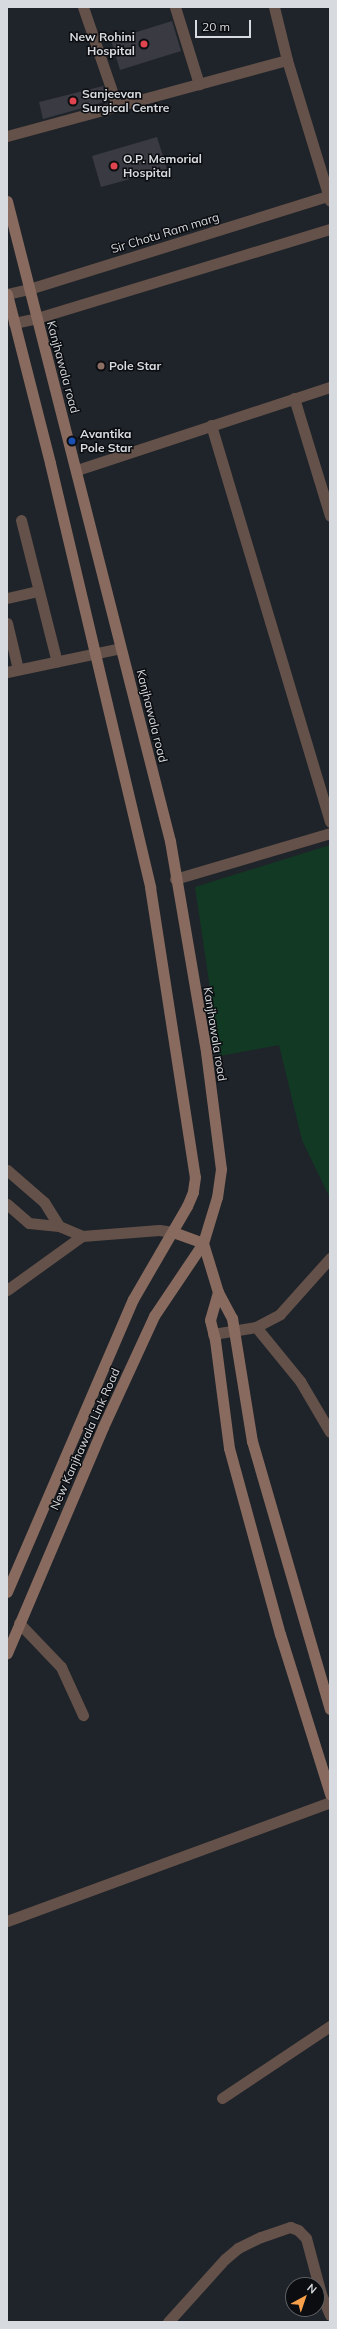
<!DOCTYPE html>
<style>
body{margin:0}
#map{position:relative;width:337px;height:2329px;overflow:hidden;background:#1f242a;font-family:Mulish,sans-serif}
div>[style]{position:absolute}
.green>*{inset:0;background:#123924}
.building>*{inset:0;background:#3a3a42}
.minor>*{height:11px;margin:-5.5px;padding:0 5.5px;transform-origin:5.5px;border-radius:5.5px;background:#645149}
.tertiary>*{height:11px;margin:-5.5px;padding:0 5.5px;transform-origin:5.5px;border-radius:5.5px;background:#645149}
.secondary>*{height:11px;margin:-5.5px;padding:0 5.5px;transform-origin:5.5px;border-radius:5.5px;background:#886a5e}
.dots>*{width:11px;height:11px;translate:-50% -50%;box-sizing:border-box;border:2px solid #0b0d10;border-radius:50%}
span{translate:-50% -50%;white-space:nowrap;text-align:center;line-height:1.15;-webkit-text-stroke:3px #0b0d10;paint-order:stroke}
.poi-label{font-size:12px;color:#d7dbdf;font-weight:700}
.right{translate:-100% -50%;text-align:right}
.left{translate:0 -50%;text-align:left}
.street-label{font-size:12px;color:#d7dbdf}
.frame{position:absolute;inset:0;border:8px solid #d7dbdf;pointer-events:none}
.north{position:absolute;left:285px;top:2277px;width:40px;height:40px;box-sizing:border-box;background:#0b0d10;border:1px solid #5d5f63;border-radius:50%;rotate:40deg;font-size:11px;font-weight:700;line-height:16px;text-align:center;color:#d7dbdf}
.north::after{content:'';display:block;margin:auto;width:14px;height:18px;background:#f8a14a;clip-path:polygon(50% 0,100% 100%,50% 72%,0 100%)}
.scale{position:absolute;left:195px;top:20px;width:56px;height:18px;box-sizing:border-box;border:2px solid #d7dbdf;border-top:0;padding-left:5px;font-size:12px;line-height:14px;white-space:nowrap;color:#d7dbdf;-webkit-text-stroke:3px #0b0d10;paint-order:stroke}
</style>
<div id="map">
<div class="green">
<div style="clip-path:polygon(330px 845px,330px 1198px,302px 1140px,279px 1045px,220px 1056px,195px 887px)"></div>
</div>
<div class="building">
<div style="clip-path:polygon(172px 21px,181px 51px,120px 70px,111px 40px)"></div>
<div style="clip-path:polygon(103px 86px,108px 101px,43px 119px,39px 102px)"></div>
<div style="clip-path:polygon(157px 137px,167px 169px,101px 187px,92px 156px)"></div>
</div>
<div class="minor">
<div style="left:83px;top:7px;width:105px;rotate:71deg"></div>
<div style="left:175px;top:7px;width:81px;rotate:72.7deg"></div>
<div style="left:274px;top:7px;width:55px;rotate:76.2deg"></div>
<div style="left:287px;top:60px;width:147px;rotate:73deg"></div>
<div style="left:7px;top:136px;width:290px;rotate:-15.2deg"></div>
<div style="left:294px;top:398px;width:123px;rotate:73deg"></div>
<div style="left:211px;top:425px;width:414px;rotate:73.3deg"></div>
<div style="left:77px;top:470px;width:266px;rotate:-18.2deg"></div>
<div style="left:21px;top:520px;width:146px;rotate:75.8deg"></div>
<div style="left:7px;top:598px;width:31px;rotate:-13deg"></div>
<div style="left:7px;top:623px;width:47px;rotate:76.6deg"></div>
<div style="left:7px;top:672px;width:116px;rotate:-11.9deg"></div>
<div style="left:175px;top:879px;width:162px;rotate:-16.5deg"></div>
<div style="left:7px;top:1290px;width:92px;rotate:-35.8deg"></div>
<div style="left:256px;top:1327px;width:70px;rotate:50.8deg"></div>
<div style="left:300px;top:1381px;width:59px;rotate:59.5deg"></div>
<div style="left:213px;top:1334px;width:44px;rotate:-9.2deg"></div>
<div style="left:256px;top:1327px;width:27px;rotate:-28deg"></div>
<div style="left:280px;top:1314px;width:75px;rotate:-48.2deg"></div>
<div style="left:19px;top:1623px;width:61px;rotate:46.3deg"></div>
<div style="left:61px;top:1667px;width:53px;rotate:65.4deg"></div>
<div style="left:7px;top:1921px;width:344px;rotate:-20.2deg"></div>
<div style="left:222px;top:2098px;width:130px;rotate:-33.7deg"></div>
<div style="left:168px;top:2322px;width:85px;rotate:-47.9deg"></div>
<div style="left:225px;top:2259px;width:17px;rotate:-40deg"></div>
<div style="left:238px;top:2248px;width:25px;rotate:-26deg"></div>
<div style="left:261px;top:2237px;width:31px;rotate:-19deg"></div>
<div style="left:290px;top:2227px;width:9px;rotate:21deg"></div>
<div style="left:298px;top:2230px;width:11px;rotate:45deg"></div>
<div style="left:306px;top:2238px;width:58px;rotate:75deg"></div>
<div style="left:321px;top:2294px;width:23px;rotate:67deg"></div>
</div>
<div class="tertiary">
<div style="left:7px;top:294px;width:23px;rotate:-13deg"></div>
<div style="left:29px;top:289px;width:315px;rotate:-17.3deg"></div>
<div style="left:14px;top:323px;width:24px;rotate:-12deg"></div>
<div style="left:37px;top:318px;width:306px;rotate:-16.9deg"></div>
<div style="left:7px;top:1170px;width:49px;rotate:40.9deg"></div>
<div style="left:44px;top:1202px;width:28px;rotate:58deg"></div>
<div style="left:7px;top:1204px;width:29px;rotate:41deg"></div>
<div style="left:29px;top:1223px;width:30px;rotate:6deg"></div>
<div style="left:59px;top:1226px;width:25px;rotate:23deg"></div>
<div style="left:82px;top:1236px;width:77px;rotate:-4.5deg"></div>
<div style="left:159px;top:1230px;width:14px;rotate:8deg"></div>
</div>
<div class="secondary">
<div style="left:7px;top:201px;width:660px;rotate:75.71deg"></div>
<div style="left:170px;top:841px;width:214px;rotate:80.3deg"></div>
<div style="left:206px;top:1052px;width:118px;rotate:82.7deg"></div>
<div style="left:221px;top:1169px;width:28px;rotate:98deg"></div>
<div style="left:217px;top:1197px;width:48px;rotate:106.9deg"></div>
<div style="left:203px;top:1243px;width:88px;rotate:123.9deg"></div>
<div style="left:154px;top:1316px;width:122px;rotate:114.7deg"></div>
<div style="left:103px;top:1427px;width:246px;rotate:113deg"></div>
<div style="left:7px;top:294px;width:174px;rotate:75.7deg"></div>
<div style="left:50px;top:463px;width:436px;rotate:76.7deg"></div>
<div style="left:150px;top:887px;width:293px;rotate:81.2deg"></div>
<div style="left:195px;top:1177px;width:15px;rotate:98deg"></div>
<div style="left:193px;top:1192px;width:15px;rotate:113deg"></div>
<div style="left:187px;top:1206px;width:108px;rotate:120.1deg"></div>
<div style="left:133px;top:1299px;width:319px;rotate:113.3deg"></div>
<div style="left:173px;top:1232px;width:32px;rotate:20deg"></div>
<div style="left:203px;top:1243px;width:51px;rotate:73deg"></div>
<div style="left:218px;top:1292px;width:30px;rotate:62deg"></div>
<div style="left:232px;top:1318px;width:125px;rotate:80.8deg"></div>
<div style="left:252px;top:1441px;width:279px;rotate:73.8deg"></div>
<div style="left:218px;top:1292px;width:29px;rotate:106deg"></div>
<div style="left:210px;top:1320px;width:21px;rotate:76deg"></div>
<div style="left:215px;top:1340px;width:109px;rotate:82.6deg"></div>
<div style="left:229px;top:1448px;width:193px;rotate:74.7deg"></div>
<div style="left:280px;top:1634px;width:168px;rotate:72.6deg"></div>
</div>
<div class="dots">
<div style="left:144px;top:44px;background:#e0444e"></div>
<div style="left:73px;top:101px;background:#e0444e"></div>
<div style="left:114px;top:166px;background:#e0444e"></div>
<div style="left:101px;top:366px;background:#8d6e63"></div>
<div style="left:72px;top:441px;background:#1a4fb4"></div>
</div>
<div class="poi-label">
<span class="right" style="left:135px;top:44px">New Rohini<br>Hospital</span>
<span class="left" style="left:82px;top:101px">Sanjeevan<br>Surgical Centre</span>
<span class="left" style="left:123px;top:166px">O.P. Memorial<br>Hospital</span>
<span class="left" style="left:109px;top:366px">Pole Star</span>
<span class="left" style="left:80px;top:441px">Avantika<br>Pole Star</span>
</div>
<div class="street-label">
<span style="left:165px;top:233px;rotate:-17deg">Sir Chotu Ram marg</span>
<span style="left:63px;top:367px;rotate:75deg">Kanjhawala road</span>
<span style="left:152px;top:716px;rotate:76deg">Kanjhawala road</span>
<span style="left:215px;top:1034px;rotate:81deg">Kanjhawala road</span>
<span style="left:85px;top:1439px;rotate:-66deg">New Kanjhawala Link Road</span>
</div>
<div class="frame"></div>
<div class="north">N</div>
<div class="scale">20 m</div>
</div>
